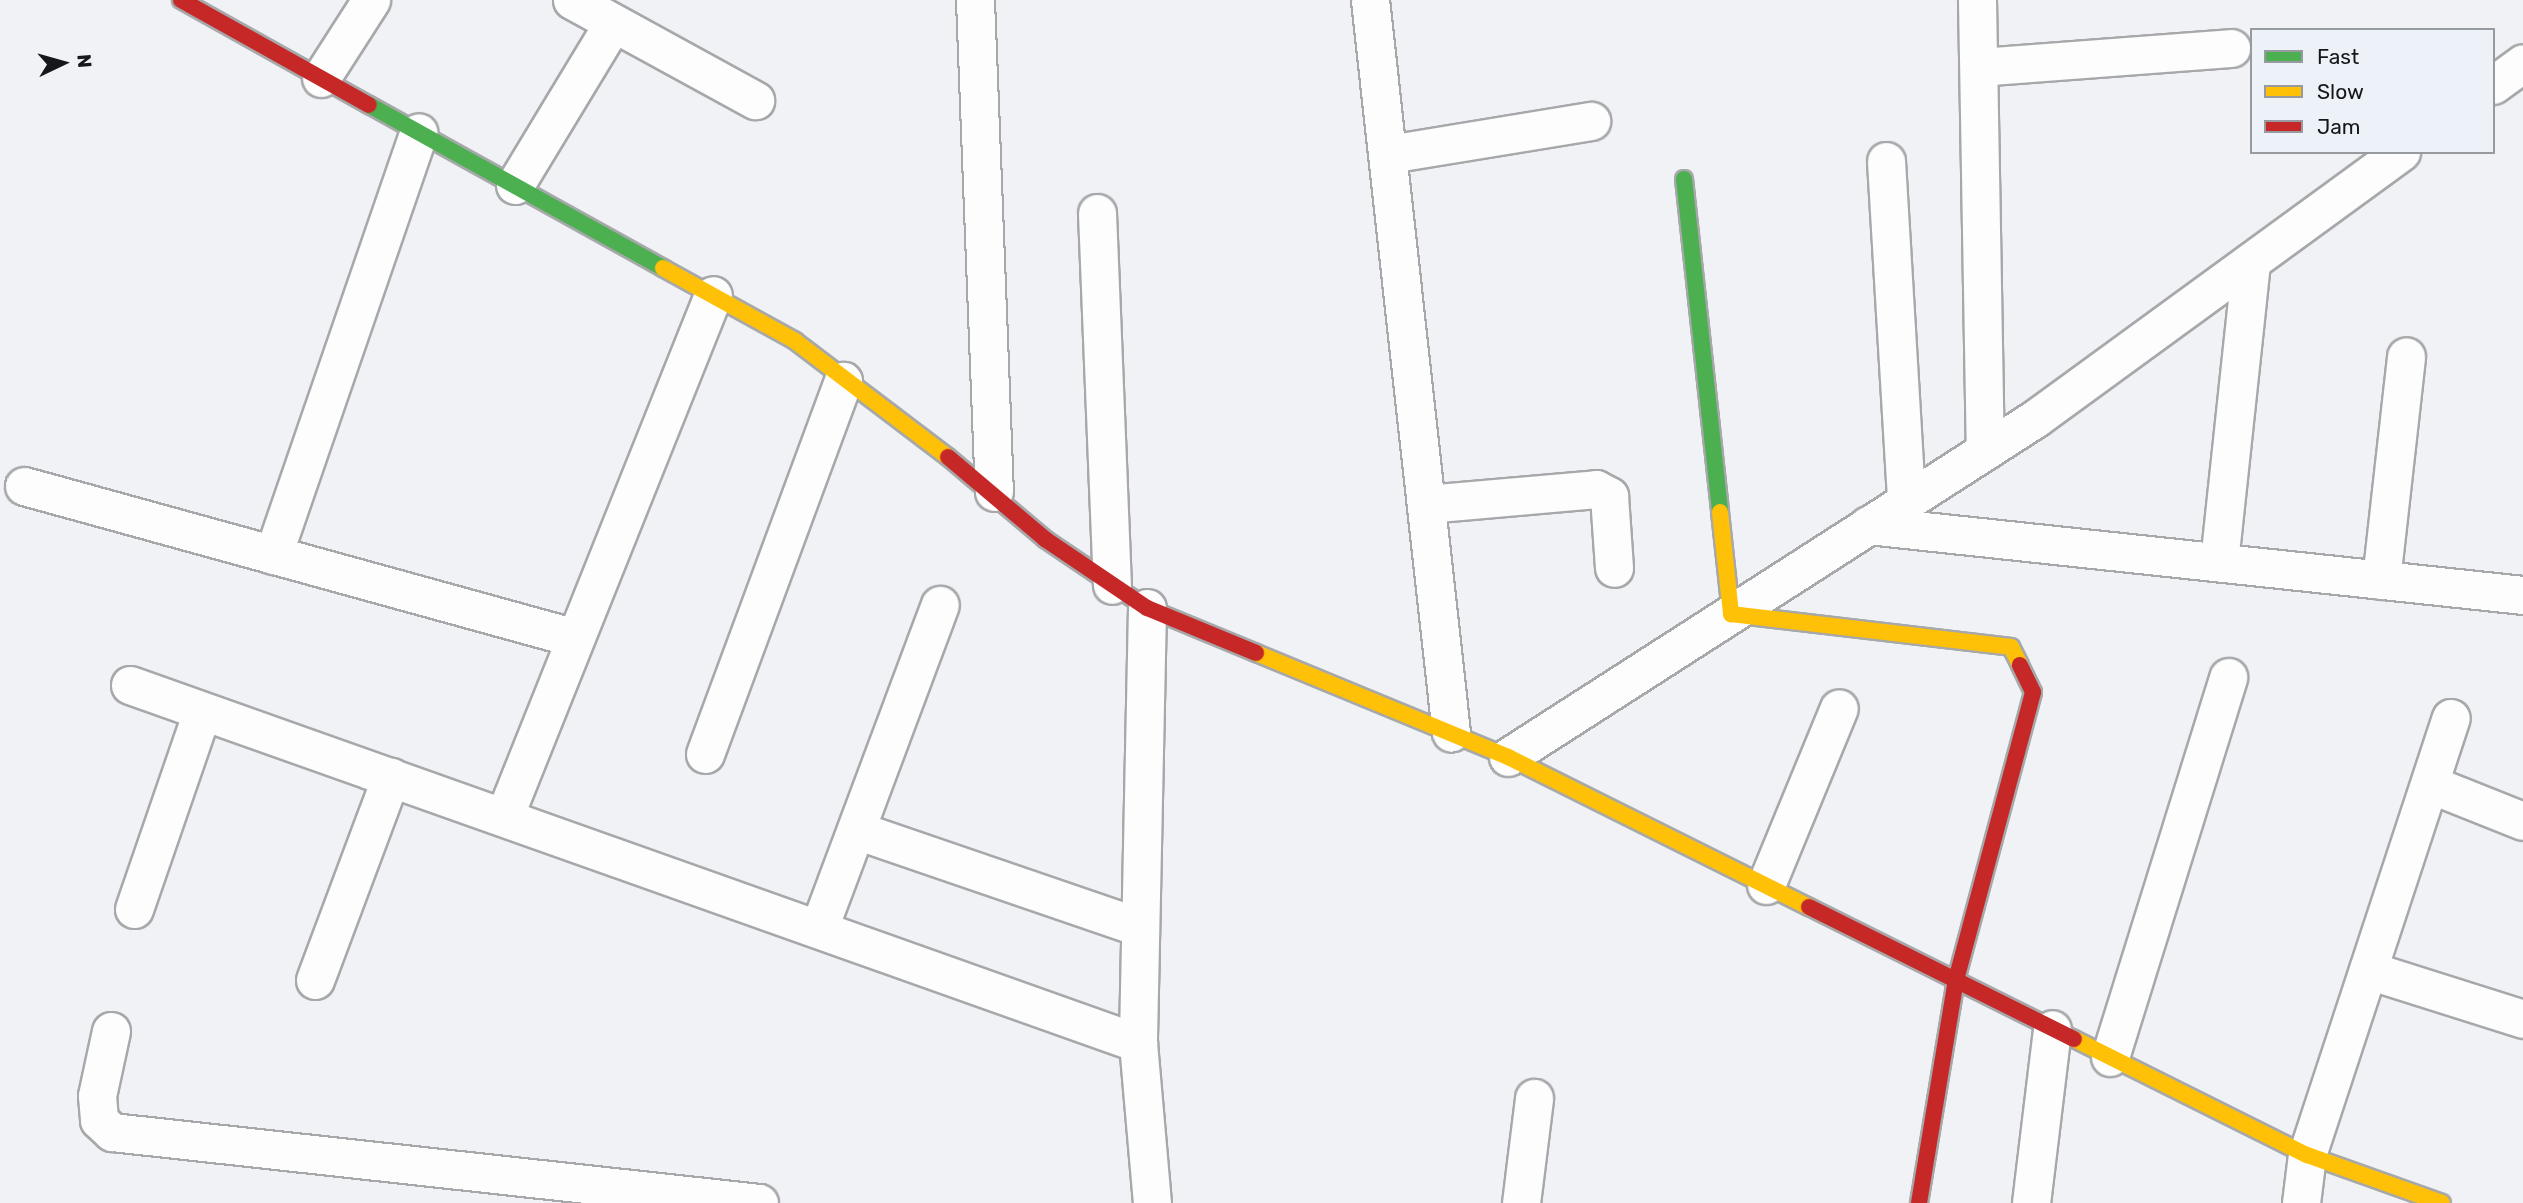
<!DOCTYPE html>
<style>
body{margin:0}
#map{position:relative;width:2523px;height:1203px;overflow:hidden;background:#f0f2f5;font-family:Rubik,sans-serif}
div>[style]{position:absolute}
.roads{filter:drop-shadow(2px 0 #a6a8aa) drop-shadow(-2px 0 #a6a8aa) drop-shadow(0 2px #a6a8aa) drop-shadow(0 -2px #a6a8aa)}
.street>*{height:37px;margin:-18.5px;padding:0 18.5px;transform-origin:18.5px;border-radius:18.5px;background:#fdfdfe}
.fast>*{height:16px;margin:-8px;padding:0 8px;transform-origin:8px;border-radius:8px;background:#4caf50}
.slow>*{height:16px;margin:-8px;padding:0 8px;transform-origin:8px;border-radius:8px;background:#ffc107}
.jam>*{height:16px;margin:-8px;padding:0 8px;transform-origin:8px;border-radius:8px;background:#c62828}
span{translate:-50% -50%;white-space:nowrap;text-align:center;line-height:1.15;-webkit-text-stroke:6px #edf1f8;paint-order:stroke}
.legend{position:absolute;left:2250px;top:28px;width:245px;height:126px;box-sizing:border-box;background:#edf1f8;border:2px solid #979a9f;margin:0;padding:9px 12px;list-style:none;font-size:21px;color:#16171a}
.legend li{display:flex;align-items:center;gap:14px;height:35px}
.legend b{width:35px;border:2px solid #979a9f}
.north{position:absolute;left:28px;top:28px;width:70px;height:70px;-webkit-text-stroke:5px #edf1f8;paint-order:stroke;rotate:85deg;font-size:19px;font-weight:700;line-height:28px;text-align:center;color:#16171a}
.north::after{content:'';display:block;margin:auto;width:24px;height:32px;background:#16171a;clip-path:polygon(50% 0,100% 100%,50% 72%,0 100%)}
</style>
<div id="map">
<div class="roads">
<div class="street">
<div style="left:572px;top:0;width:209px;rotate:28.7deg"></div>
<div style="left:975px;top:0;width:492px;rotate:87.8deg"></div>
<div style="left:1370px;top:0;width:737px;rotate:83.69deg"></div>
<div style="left:1977px;top:0;width:451px;rotate:89deg"></div>
<div style="left:1979px;top:67px;width:253px;rotate:-4.3deg"></div>
<div style="left:321px;top:78px;width:93px;rotate:-57.3deg"></div>
<div style="left:2493px;top:85px;width:37px;rotate:-36deg"></div>
<div style="left:1389px;top:154px;width:205px;rotate:-9.3deg"></div>
<div style="left:1886px;top:161px;width:341px;rotate:86.6deg"></div>
<div style="left:515px;top:185px;width:189px;rotate:-58.8deg"></div>
<div style="left:1097px;top:213px;width:372px;rotate:87.7deg"></div>
<div style="left:24px;top:486px;width:568px;rotate:15.41deg"></div>
<div style="left:1426px;top:504px;width:171px;rotate:-5deg"></div>
<div style="left:1596px;top:489px;width:15px;rotate:28deg"></div>
<div style="left:1609px;top:496px;width:72px;rotate:86deg"></div>
<div style="left:1868px;top:525px;width:659px;rotate:6.1deg"></div>
<div style="left:273px;top:555px;width:447px;rotate:-71deg"></div>
<div style="left:2219px;top:562px;width:302px;rotate:-83.9deg"></div>
<div style="left:2381px;top:580px;width:225px;rotate:-83.6deg"></div>
<div style="left:1147px;top:608px;width:435px;rotate:91.2deg"></div>
<div style="left:1138px;top:1043px;width:161px;rotate:85deg"></div>
<div style="left:130px;top:685px;width:1070px;rotate:19.55deg"></div>
<div style="left:705px;top:754px;width:398px;rotate:-69.7deg"></div>
<div style="left:1508px;top:757px;width:627px;rotate:-32.7deg"></div>
<div style="left:2036px;top:418px;width:452px;rotate:-36.1deg"></div>
<div style="left:2430px;top:784px;width:100px;rotate:21.7deg"></div>
<div style="left:504px;top:817px;width:562px;rotate:-68.18deg"></div>
<div style="left:856px;top:830px;width:297px;rotate:18.9deg"></div>
<div style="left:1766px;top:885px;width:191px;rotate:-67.6deg"></div>
<div style="left:134px;top:909px;width:209px;rotate:-71deg"></div>
<div style="left:819px;top:928px;width:345px;rotate:-69.5deg"></div>
<div style="left:2368px;top:970px;width:163px;rotate:17.5deg"></div>
<div style="left:315px;top:980px;width:217px;rotate:-69.5deg"></div>
<div style="left:111px;top:1031px;width:66px;rotate:102.2deg"></div>
<div style="left:97px;top:1096px;width:24px;rotate:85deg"></div>
<div style="left:99px;top:1120px;width:18px;rotate:43deg"></div>
<div style="left:112px;top:1132px;width:651px;rotate:6.26deg"></div>
<div style="left:2110px;top:1057px;width:398px;rotate:-72.7deg"></div>
<div style="left:1521px;top:1203px;width:106px;rotate:-82.9deg"></div>
<div style="left:2031px;top:1203px;width:175px;rotate:-83.1deg"></div>
<div style="left:2301px;top:1203px;width:48px;rotate:-82.9deg"></div>
<div style="left:2307px;top:1155px;width:460px;rotate:-71.8deg"></div>
</div>
<div class="fast">
<div style="left:369px;top:105px;width:336px;rotate:29deg"></div>
<div style="left:1684px;top:179px;width:335px;rotate:83.8deg"></div>
</div>
<div class="slow">
<div style="left:663px;top:268px;width:151px;rotate:28.9deg"></div>
<div style="left:795px;top:341px;width:192px;rotate:37.2deg"></div>
<div style="left:1720px;top:512px;width:103px;rotate:83.8deg"></div>
<div style="left:1731px;top:614px;width:282px;rotate:6.7deg"></div>
<div style="left:2011px;top:647px;width:20px;rotate:63deg"></div>
<div style="left:1256px;top:653px;width:273px;rotate:22.4deg"></div>
<div style="left:1508px;top:757px;width:336px;rotate:26.5deg"></div>
<div style="left:2074px;top:1039px;width:260px;rotate:26.5deg"></div>
<div style="left:2307px;top:1155px;width:143px;rotate:19.6deg"></div>
</div>
<div class="jam">
<div style="left:181px;top:0;width:215px;rotate:29.2deg"></div>
<div style="left:948px;top:457px;width:127px;rotate:40.2deg"></div>
<div style="left:1045px;top:539px;width:123px;rotate:34.1deg"></div>
<div style="left:1147px;top:608px;width:118px;rotate:22.4deg"></div>
<div style="left:1809px;top:907px;width:296px;rotate:26.5deg"></div>
<div style="left:1919px;top:1203px;width:226px;rotate:-80.6deg"></div>
<div style="left:1956px;top:980px;width:298px;rotate:-75deg"></div>
<div style="left:2033px;top:692px;width:30px;rotate:-116deg"></div>
</div>
</div>
<ul class="legend">
<li><b style="height:9px;background:#4caf50"></b>Fast</li>
<li><b style="height:9px;background:#ffc107"></b>Slow</li>
<li><b style="height:9px;background:#c62828"></b>Jam</li>
</ul>
<div class="north">N</div>
</div>
